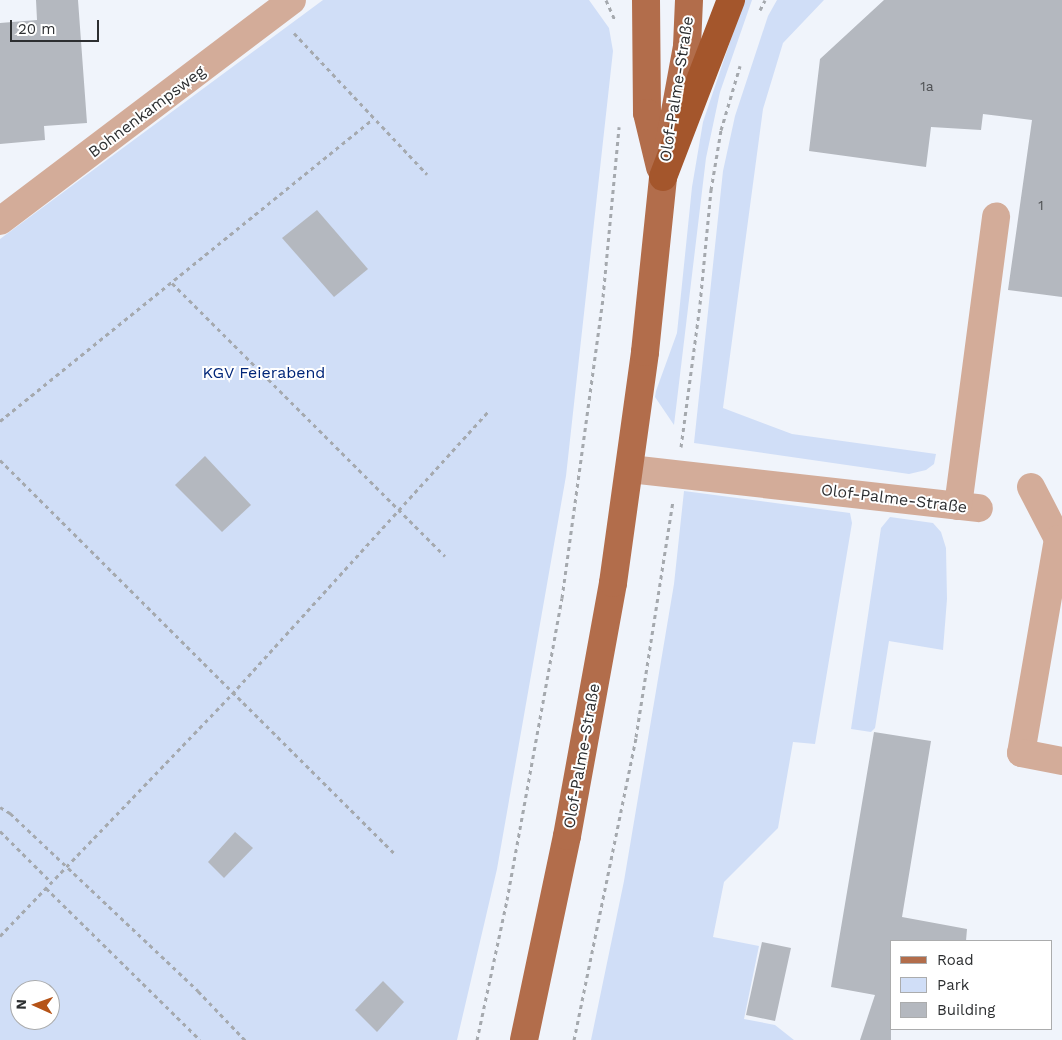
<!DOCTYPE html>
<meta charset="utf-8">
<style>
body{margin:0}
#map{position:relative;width:1062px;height:1040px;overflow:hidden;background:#f0f4fb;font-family:"Work Sans",sans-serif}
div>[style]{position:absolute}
.green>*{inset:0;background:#d0def7}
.building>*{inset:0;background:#b4b8bf}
.path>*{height:3px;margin-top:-1.5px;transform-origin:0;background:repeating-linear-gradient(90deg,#a5a9ae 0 4px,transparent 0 8px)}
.minor>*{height:28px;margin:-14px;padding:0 14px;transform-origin:14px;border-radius:14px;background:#d3ac99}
.major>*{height:28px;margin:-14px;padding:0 14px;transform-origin:14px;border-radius:14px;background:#b26d4b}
.highway>*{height:28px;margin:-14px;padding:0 14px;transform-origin:14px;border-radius:14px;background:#a4562c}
span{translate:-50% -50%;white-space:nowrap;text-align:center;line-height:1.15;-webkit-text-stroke:4px #fff;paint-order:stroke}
.number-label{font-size:14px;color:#4f5154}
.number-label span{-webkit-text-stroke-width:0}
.street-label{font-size:16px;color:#2d2f31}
.park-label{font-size:16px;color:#002679}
.legend{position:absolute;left:890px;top:940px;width:162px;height:90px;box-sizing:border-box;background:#fff;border:1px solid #abacad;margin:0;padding:6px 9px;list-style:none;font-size:15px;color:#2d2f31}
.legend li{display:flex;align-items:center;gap:10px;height:25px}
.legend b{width:25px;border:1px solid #abacad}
.north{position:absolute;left:10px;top:980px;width:50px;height:50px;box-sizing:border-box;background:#fff;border:1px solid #abacad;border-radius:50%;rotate:272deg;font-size:14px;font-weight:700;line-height:20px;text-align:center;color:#2d2f31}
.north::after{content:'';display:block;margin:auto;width:18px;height:22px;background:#b55317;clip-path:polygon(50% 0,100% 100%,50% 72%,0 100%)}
.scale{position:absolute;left:10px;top:20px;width:89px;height:22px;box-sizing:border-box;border:2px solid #2d2f31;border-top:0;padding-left:6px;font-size:15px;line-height:18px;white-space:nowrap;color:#2d2f31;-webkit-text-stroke:4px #fff;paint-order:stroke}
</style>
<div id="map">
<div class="green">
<div style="clip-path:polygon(evenodd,323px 0,589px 0,609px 28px,613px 51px,566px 476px,497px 869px,457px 1040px,0 1040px,0 239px,323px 0,20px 990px,50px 990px,50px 1020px,20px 1020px,20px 990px)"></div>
<div style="clip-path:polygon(744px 0,752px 0,720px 92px,706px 158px,674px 425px,655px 397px,656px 391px,677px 333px,692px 187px,703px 122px)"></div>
<div style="clip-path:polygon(777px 0,824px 0,783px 43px,763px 109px,723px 408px,792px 434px,936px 454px,934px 464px,926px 470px,909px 474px,694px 443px,723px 171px,735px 116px,768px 16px)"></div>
<div style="clip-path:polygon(684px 491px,850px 513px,852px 523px,815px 744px,793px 742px,778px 828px,724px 882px,713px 937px,759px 946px,744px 1019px,775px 1025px,794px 1040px,591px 1040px,624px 881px,674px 584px)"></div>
<div style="clip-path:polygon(890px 517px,933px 523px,941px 532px,946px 548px,947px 599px,943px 650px,889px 641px,875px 728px,871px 732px,851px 729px,881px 528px)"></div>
</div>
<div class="building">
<div style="clip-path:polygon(36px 0,78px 0,87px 123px,44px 126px,45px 140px,0 144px,0 23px,37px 20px)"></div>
<div style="clip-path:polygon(884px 0,1062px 0,1062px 297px,1008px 290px,1032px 120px,983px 114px,981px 130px,931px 127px,926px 167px,809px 151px,820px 59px)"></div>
<div style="clip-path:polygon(317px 210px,368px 269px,334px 297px,282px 238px)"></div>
<div style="clip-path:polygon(205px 456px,251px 505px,222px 532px,175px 485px)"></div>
<div style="clip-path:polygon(874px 732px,931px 741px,902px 917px,967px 929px,966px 941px,891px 941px,891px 1040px,860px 1040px,875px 995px,831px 987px)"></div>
<div style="clip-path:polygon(235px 832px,253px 848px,224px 878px,208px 862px)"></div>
<div style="clip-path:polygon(762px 942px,791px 948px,775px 1021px,746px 1015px)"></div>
<div style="clip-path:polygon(383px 981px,404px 1002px,377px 1032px,355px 1010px)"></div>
</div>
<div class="path">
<div style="left:606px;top:0;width:22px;rotate:66deg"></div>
<div style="left:760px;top:10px;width:11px;rotate:-63deg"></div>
<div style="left:294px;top:33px;width:194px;rotate:46.7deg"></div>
<div style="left:172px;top:283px;width:386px;rotate:45deg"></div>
<div style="left:0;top:421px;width:480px;rotate:-39deg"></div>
<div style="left:681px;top:447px;width:144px;rotate:-82.4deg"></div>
<div style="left:700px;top:304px;width:115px;rotate:-84.5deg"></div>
<div style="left:711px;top:190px;width:61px;rotate:-80.5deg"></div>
<div style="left:721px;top:130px;width:67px;rotate:-73.5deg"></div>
<div style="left:0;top:460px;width:556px;rotate:44.93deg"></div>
<div style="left:0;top:807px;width:12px;rotate:31deg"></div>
<div style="left:10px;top:813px;width:259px;rotate:43.4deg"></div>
<div style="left:198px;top:991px;width:68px;rotate:46.2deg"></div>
<div style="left:0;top:831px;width:72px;rotate:45deg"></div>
<div style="left:46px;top:888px;width:216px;rotate:44.6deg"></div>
<div style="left:0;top:936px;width:335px;rotate:-46.2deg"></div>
<div style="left:232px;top:694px;width:381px;rotate:-47.8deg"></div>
<div style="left:477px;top:1040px;width:143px;rotate:-77.9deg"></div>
<div style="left:507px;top:900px;width:307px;rotate:-79.7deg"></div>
<div style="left:562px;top:598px;width:304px;rotate:-82.2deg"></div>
<div style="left:603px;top:297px;width:171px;rotate:-84.6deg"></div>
<div style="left:574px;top:1040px;width:309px;rotate:-78.4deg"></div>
<div style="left:636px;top:737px;width:238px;rotate:-81.1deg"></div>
</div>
<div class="minor">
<div style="left:0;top:221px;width:366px;rotate:-37.1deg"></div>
<div style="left:630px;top:469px;width:351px;rotate:6.4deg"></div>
<div style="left:1031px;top:487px;width:59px;rotate:62.6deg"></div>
<div style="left:1058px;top:539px;width:217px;rotate:99.8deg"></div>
<div style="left:1021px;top:753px;width:42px;rotate:11deg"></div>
<div style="left:958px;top:506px;width:292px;rotate:-82.5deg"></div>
</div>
<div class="major">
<div style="left:646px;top:0;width:113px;rotate:89.5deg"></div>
<div style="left:647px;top:113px;width:56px;rotate:76.5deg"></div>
<div style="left:524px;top:1040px;width:208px;rotate:-78.1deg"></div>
<div style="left:567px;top:836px;width:257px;rotate:-79.7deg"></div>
<div style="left:613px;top:583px;width:233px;rotate:-82.1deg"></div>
<div style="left:645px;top:352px;width:176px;rotate:-84.1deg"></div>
<div style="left:663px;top:177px;width:133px;rotate:-79.6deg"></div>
<div style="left:687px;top:46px;width:46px;rotate:-87.5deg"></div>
</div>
<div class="highway">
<div style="left:663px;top:177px;width:190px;rotate:-69deg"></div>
</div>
<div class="number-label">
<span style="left:927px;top:86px">1a</span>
<span style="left:1041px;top:205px">1</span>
</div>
<div class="street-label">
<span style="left:677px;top:89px;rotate:-81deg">Olof-Palme-Straße</span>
<span style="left:147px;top:112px;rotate:-37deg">Bohnenkampsweg</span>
<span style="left:894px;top:499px;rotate:7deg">Olof-Palme-Straße</span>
<span style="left:582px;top:756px;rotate:-80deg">Olof-Palme-Straße</span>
</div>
<div class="park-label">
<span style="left:264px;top:373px">KGV Feierabend</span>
</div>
<ul class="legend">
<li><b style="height:6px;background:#b26d4b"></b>Road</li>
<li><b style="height:14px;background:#d0def7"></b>Park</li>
<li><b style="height:14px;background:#b4b8bf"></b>Building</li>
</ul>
<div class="north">N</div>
<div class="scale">20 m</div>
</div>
